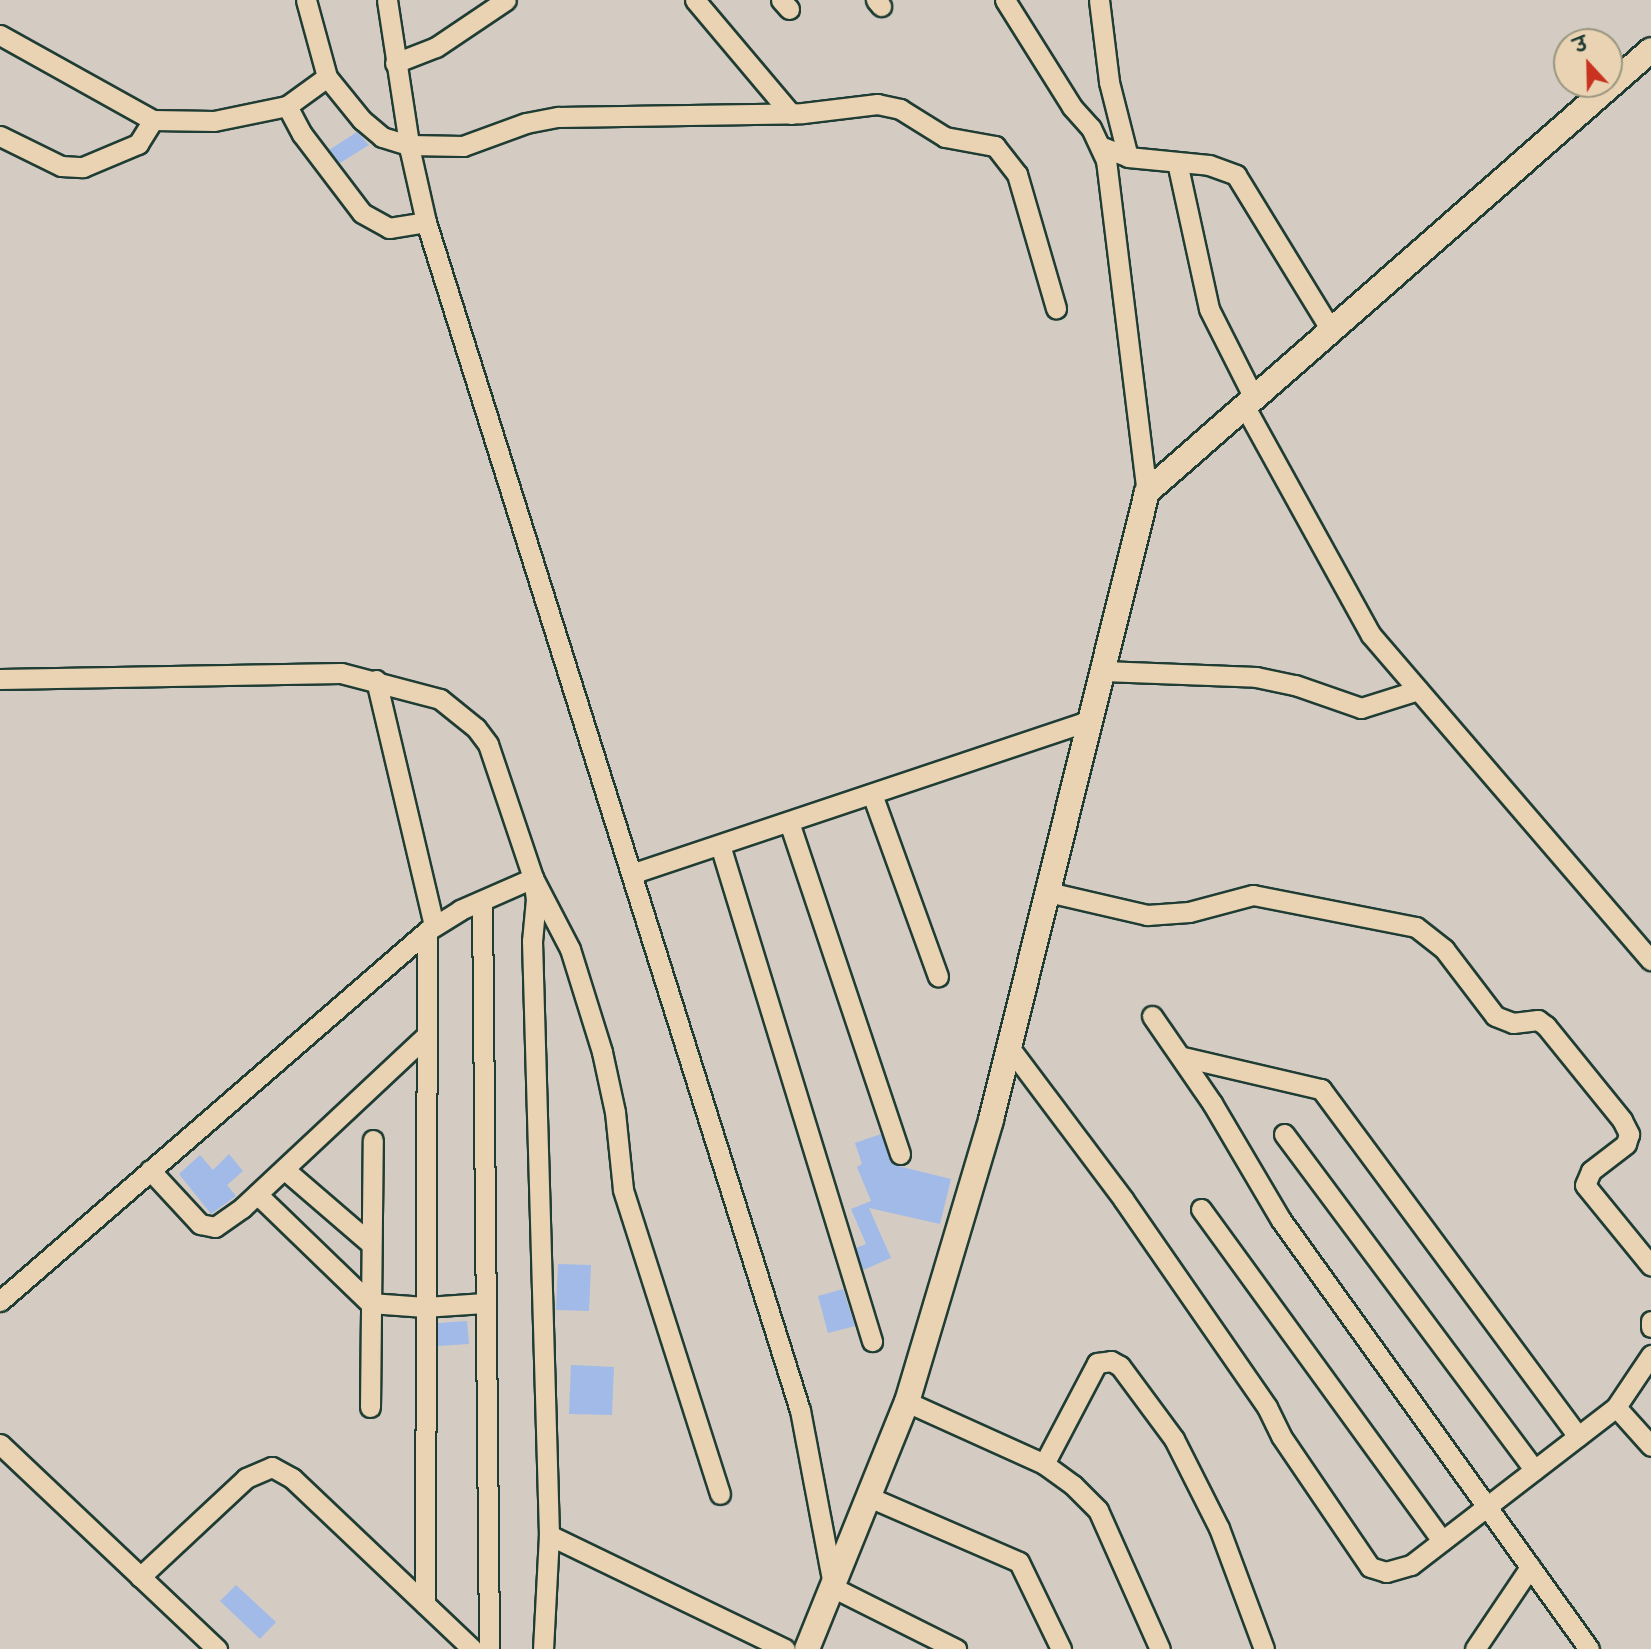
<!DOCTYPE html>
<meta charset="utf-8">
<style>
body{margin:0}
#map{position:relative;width:1651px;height:1649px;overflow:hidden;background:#d4ccc3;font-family:Caveat,"Playpen Sans Deva",sans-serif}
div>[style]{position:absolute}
.building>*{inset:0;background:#a1bae7}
.roads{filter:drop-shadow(2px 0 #1f3d34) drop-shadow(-2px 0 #1f3d34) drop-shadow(0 2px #1f3d34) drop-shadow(0 -2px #1f3d34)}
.minor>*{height:19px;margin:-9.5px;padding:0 9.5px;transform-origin:9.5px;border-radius:9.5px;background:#ead3b3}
.major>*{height:24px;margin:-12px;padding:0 12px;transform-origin:12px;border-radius:12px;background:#ead3b3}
span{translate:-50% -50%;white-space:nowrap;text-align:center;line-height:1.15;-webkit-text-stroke:5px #ead3b3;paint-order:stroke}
.north{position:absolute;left:1553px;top:28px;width:70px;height:70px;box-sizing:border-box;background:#ead3b3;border:2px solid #999780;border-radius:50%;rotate:338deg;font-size:19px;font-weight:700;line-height:28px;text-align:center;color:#1f3d34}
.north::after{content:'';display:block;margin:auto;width:24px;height:32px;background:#c8321e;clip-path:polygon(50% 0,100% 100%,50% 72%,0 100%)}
</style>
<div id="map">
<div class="building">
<div style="clip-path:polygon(357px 132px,369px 145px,340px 163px,329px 150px)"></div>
<div style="clip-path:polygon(881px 1134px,894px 1165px,951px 1179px,940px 1224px,869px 1208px,891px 1258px,863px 1270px,856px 1248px,866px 1244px,851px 1209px,871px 1201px,857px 1167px,862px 1164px,855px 1143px)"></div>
<div style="clip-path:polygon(229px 1154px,243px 1171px,227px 1185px,236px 1196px,211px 1214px,179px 1174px,200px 1155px,213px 1170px)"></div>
<div style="clip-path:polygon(558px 1264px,591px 1265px,589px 1311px,556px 1310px)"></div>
<div style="clip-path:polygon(843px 1289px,855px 1326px,828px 1333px,818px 1296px)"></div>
<div style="clip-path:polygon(467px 1321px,469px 1344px,438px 1346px,438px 1323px)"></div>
<div style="clip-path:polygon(571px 1365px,614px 1367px,612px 1415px,569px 1414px)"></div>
<div style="clip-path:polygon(236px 1585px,276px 1622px,260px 1639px,220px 1601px)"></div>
</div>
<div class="roads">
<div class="minor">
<div style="left:306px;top:0;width:80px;rotate:74.7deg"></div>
<div style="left:327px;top:77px;width:55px;rotate:50.9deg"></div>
<div style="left:362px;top:120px;width:26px;rotate:40deg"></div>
<div style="left:382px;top:137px;width:28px;rotate:17deg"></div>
<div style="left:409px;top:145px;width:54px;rotate:1.1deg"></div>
<div style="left:463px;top:146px;width:67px;rotate:-20.1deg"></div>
<div style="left:526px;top:123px;width:33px;rotate:-11deg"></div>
<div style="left:558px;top:117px;width:245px;rotate:-0.9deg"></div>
<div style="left:803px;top:113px;width:75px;rotate:-6.9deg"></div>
<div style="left:877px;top:104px;width:24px;rotate:12deg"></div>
<div style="left:900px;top:109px;width:53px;rotate:31.9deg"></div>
<div style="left:945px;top:137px;width:51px;rotate:10.2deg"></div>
<div style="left:995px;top:146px;width:36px;rotate:52deg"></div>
<div style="left:1017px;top:174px;width:140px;rotate:73.8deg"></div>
<div style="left:387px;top:0;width:153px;rotate:81.3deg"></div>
<div style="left:410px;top:151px;width:73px;rotate:77.3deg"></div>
<div style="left:426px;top:222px;width:1245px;rotate:72.53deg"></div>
<div style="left:800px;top:1410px;width:177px;rotate:79.3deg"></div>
<div style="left:695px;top:0;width:149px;rotate:49.9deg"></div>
<div style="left:781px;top:0;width:12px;rotate:48deg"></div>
<div style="left:876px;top:0;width:8px;rotate:50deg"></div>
<div style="left:1005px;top:0;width:126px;rotate:57.9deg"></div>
<div style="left:1072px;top:107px;width:28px;rotate:48deg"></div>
<div style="left:1091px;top:128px;width:35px;rotate:65deg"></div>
<div style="left:1106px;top:160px;width:335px;rotate:83deg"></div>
<div style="left:1099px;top:0;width:83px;rotate:83deg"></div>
<div style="left:1109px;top:82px;width:77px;rotate:75.8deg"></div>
<div style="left:0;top:35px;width:175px;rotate:29.1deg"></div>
<div style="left:153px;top:120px;width:61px;rotate:0.9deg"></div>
<div style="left:214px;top:121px;width:75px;rotate:-11.6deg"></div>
<div style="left:287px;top:106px;width:49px;rotate:-35.9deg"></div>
<div style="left:395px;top:63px;width:44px;rotate:-21.3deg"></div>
<div style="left:436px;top:47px;width:84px;rotate:-33.9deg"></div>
<div style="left:287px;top:106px;width:32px;rotate:62deg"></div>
<div style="left:302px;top:134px;width:99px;rotate:52.8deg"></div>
<div style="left:362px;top:213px;width:31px;rotate:29deg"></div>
<div style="left:389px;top:228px;width:37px;rotate:-9deg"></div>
<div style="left:0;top:136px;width:68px;rotate:26.2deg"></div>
<div style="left:61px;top:166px;width:22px;rotate:3deg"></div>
<div style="left:83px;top:167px;width:60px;rotate:-22.7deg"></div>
<div style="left:138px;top:144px;width:28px;rotate:-58deg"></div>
<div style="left:1100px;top:146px;width:30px;rotate:21deg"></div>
<div style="left:1128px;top:157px;width:81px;rotate:5.6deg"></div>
<div style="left:1209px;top:165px;width:29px;rotate:20deg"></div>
<div style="left:1236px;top:175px;width:182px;rotate:58.5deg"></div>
<div style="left:1177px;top:162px;width:150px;rotate:77.7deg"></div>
<div style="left:1209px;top:309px;width:100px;rotate:63.2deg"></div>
<div style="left:1245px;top:407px;width:260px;rotate:61.1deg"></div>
<div style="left:1371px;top:635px;width:429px;rotate:49.3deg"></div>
<div style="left:1103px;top:671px;width:153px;rotate:2.2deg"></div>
<div style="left:1256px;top:677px;width:40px;rotate:12deg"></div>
<div style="left:1295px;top:685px;width:70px;rotate:19.2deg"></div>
<div style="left:1361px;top:708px;width:60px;rotate:-17.5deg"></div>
<div style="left:0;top:679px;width:341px;rotate:-1deg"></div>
<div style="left:341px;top:673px;width:102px;rotate:14.7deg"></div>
<div style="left:440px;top:699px;width:46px;rotate:38.9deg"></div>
<div style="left:476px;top:728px;width:20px;rotate:53deg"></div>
<div style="left:488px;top:744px;width:141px;rotate:71.4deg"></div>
<div style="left:533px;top:878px;width:21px;rotate:82deg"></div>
<div style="left:536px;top:899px;width:42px;rotate:95.4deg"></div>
<div style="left:532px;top:941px;width:594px;rotate:88.36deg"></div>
<div style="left:549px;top:1535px;width:114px;rotate:93deg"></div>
<div style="left:376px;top:680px;width:252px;rotate:76.7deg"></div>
<div style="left:872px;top:794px;width:194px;rotate:70.1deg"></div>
<div style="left:789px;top:822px;width:350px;rotate:71.5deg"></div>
<div style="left:720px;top:845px;width:519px;rotate:72.96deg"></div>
<div style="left:634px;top:873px;width:481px;rotate:-18.5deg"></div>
<div style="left:1048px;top:892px;width:102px;rotate:13.1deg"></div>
<div style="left:1147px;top:915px;width:42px;rotate:-4.1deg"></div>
<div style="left:1189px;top:912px;width:66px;rotate:-14.9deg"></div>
<div style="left:1253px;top:895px;width:166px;rotate:11.1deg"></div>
<div style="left:1416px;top:927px;width:36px;rotate:38deg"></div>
<div style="left:1444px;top:949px;width:84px;rotate:52.7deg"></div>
<div style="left:1495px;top:1016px;width:19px;rotate:21deg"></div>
<div style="left:1513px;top:1023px;width:25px;rotate:-7deg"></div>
<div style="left:1538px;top:1020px;width:10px;rotate:37deg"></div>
<div style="left:1546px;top:1026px;width:121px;rotate:51deg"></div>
<div style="left:1622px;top:1120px;width:16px;rotate:63deg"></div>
<div style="left:1629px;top:1134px;width:10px;rotate:107deg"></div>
<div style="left:1626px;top:1144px;width:44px;rotate:142.4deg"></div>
<div style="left:1591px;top:1171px;width:15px;rotate:113deg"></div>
<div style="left:1585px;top:1185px;width:104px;rotate:50.8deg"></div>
<div style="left:482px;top:901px;width:748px;rotate:89.46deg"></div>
<div style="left:1152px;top:1016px;width:106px;rotate:55.4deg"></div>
<div style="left:1212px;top:1103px;width:136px;rotate:59.5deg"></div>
<div style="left:1281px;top:1220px;width:528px;rotate:54.32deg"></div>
<div style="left:1009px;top:1047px;width:190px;rotate:53.1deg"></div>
<div style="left:1123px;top:1199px;width:253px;rotate:55.3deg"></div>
<div style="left:1267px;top:1407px;width:32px;rotate:64deg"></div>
<div style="left:1281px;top:1436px;width:158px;rotate:55.8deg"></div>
<div style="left:1370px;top:1567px;width:17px;rotate:17deg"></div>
<div style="left:1386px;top:1572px;width:26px;rotate:-16deg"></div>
<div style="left:1411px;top:1565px;width:259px;rotate:-37.6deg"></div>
<div style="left:1616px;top:1407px;width:63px;rotate:-56.1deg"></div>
<div style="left:1183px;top:1057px;width:142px;rotate:13.1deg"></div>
<div style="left:1321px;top:1089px;width:432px;rotate:53.5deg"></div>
<div style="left:1284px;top:1134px;width:419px;rotate:53.3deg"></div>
<div style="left:284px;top:1169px;width:113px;rotate:40.7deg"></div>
<div style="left:150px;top:1170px;width:74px;rotate:47.2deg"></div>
<div style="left:200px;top:1224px;width:15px;rotate:11deg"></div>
<div style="left:215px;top:1227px;width:33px;rotate:-35deg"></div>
<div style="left:242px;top:1208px;width:250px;rotate:-43.1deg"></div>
<div style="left:257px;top:1194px;width:157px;rotate:44deg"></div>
<div style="left:370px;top:1303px;width:55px;rotate:4.2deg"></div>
<div style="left:425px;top:1307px;width:61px;rotate:-3.8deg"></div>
<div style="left:1201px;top:1209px;width:410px;rotate:54deg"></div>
<div style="left:0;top:1301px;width:565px;rotate:-40.91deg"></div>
<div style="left:427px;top:931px;width:39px;rotate:-32deg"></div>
<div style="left:460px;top:910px;width:80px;rotate:-23.7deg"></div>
<div style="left:533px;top:878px;width:80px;rotate:62.5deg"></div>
<div style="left:570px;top:949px;width:108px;rotate:72.7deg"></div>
<div style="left:602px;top:1052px;width:61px;rotate:77.8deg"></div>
<div style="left:615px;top:1112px;width:78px;rotate:84.1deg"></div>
<div style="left:623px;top:1190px;width:319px;rotate:72.3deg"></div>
<div style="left:1651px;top:1321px;width:6px;rotate:90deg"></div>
<div style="left:907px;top:1402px;width:150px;rotate:24.3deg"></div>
<div style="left:1044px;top:1464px;width:36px;rotate:36deg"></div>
<div style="left:1073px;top:1485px;width:35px;rotate:45deg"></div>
<div style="left:1098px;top:1510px;width:152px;rotate:66deg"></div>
<div style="left:370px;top:1407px;width:267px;rotate:-89.4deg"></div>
<div style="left:1616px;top:1407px;width:52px;rotate:48.1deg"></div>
<div style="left:0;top:1444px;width:299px;rotate:43.4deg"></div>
<div style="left:1044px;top:1464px;width:114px;rotate:-62.3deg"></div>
<div style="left:1097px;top:1363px;width:14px;rotate:-8deg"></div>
<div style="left:1111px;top:1361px;width:10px;rotate:29deg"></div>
<div style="left:1120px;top:1366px;width:91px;rotate:53.5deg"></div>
<div style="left:1174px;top:1439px;width:100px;rotate:63.2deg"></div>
<div style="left:1219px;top:1528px;width:129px;rotate:69.6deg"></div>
<div style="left:869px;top:1497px;width:163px;rotate:23.4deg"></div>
<div style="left:1019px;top:1562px;width:97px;rotate:64.2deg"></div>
<div style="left:549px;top:1535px;width:262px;rotate:25.8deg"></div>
<div style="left:140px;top:1577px;width:145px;rotate:-43deg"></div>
<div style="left:246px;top:1478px;width:28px;rotate:-23deg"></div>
<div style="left:272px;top:1467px;width:23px;rotate:29deg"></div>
<div style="left:292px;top:1478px;width:248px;rotate:43.5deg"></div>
<div style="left:832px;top:1587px;width:139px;rotate:26.6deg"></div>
<div style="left:425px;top:1604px;width:673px;rotate:-89.83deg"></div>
<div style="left:1475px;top:1649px;width:99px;rotate:-56.1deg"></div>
</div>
<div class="major">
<div style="left:807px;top:1649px;width:266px;rotate:-68deg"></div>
<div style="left:907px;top:1402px;width:294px;rotate:-73.4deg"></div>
<div style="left:991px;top:1120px;width:647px;rotate:-76.05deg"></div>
<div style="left:1147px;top:492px;width:670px;rotate:-41.25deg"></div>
</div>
</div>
<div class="north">उ</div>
</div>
